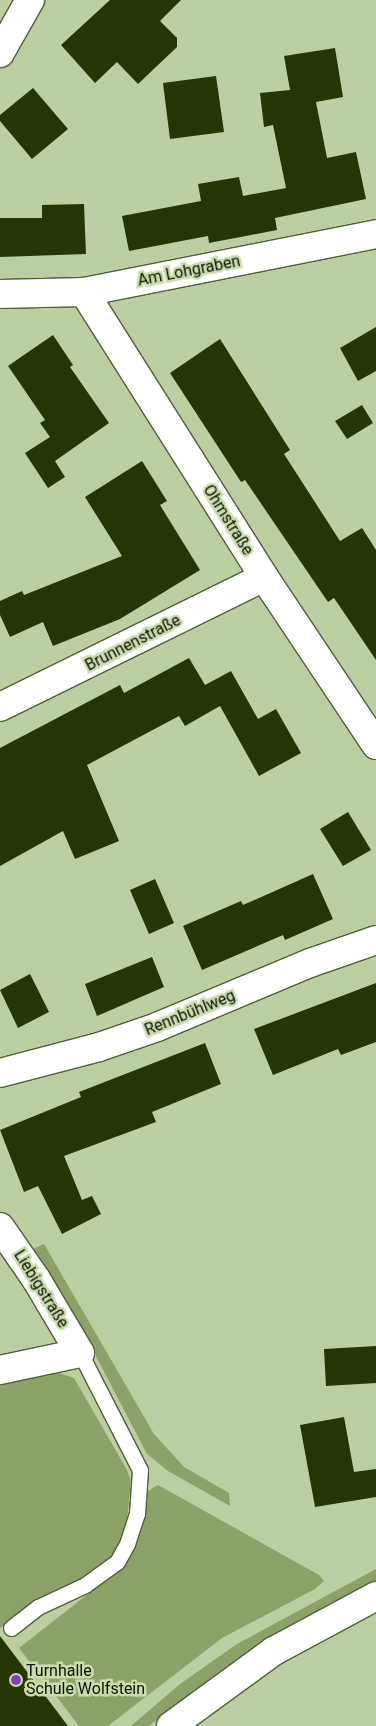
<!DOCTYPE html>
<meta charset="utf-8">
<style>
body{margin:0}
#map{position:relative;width:376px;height:1726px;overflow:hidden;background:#bccfa2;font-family:Roboto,sans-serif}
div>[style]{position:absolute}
.green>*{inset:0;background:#8ba268}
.building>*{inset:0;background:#263504}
.roads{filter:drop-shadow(1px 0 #505f37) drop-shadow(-1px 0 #505f37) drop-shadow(0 1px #505f37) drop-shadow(0 -1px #505f37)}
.lane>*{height:15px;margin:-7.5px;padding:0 7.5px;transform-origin:7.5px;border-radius:7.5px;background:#fff}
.street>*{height:28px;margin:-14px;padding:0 14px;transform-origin:14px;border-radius:14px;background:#fff}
.secondary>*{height:28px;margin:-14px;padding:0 14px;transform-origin:14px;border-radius:14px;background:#fff}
.dots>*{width:14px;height:14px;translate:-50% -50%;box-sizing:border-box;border:2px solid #c9dcae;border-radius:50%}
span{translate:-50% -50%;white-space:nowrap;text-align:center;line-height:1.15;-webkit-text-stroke:5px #c9dcae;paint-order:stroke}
.street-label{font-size:16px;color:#0d1304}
.poi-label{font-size:16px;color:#0d1304}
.left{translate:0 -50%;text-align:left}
</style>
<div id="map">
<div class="green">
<div style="clip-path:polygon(44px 1244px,154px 1434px,184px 1467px,229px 1493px,230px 1506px,168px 1471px,147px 1454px,77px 1320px,33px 1249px)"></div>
<div style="clip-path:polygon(50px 1370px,74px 1378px,127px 1470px,131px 1482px,127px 1520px,117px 1550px,107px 1563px,70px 1586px,40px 1597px,0 1628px,0 1381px)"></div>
<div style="clip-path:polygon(158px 1485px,319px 1575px,324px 1581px,315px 1589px,222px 1638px,108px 1726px,79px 1726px,19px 1648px,120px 1569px,139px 1533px,148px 1491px)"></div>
<div style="clip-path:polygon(376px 1569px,376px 1581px,259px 1645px,193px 1691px,149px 1726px,131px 1726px,180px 1684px,237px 1644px)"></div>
</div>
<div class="building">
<div style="clip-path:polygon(110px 0,181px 0,160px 21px,177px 38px,177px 47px,138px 84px,117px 62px,95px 83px,61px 45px)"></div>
<div style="clip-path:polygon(335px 48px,343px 97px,316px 102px,327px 158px,356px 152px,366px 199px,275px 218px,277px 230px,209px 243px,208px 236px,129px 251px,122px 216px,201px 201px,198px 184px,239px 177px,243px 196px,286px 188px,273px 125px,264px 127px,260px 93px,290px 90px,284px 56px)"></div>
<div style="clip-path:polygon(216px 76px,224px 132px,170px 139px,163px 83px)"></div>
<div style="clip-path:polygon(33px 88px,68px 129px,32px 159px,0 121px,0 115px)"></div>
<div style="clip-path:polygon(84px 204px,86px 254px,0 257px,0 218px,42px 218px,42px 205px)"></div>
<div style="clip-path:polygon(376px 327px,376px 371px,358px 381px,340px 348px)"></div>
<div style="clip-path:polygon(53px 335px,73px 365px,70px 367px,109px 423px,55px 461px,65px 477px,48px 488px,25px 453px,50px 437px,40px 423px,45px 420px,8px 366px)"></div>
<div style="clip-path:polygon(220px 339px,290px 450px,284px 454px,340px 541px,362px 528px,376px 550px,376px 660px,334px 598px,328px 602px,245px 480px,241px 482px,170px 373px)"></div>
<div style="clip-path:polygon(362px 405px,373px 423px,347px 439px,335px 421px)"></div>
<div style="clip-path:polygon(142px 461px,167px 501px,160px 505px,200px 570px,120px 619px,53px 646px,43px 622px,10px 637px,0 615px,0 601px,22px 591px,24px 595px,122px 556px,85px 497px)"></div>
<div style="clip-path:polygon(189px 658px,205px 685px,231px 671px,258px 719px,276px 709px,301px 753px,259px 776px,220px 706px,185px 726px,179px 716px,87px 765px,119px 841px,75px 859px,63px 831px,0 866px,0 748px,120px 685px,124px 693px)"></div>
<div style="clip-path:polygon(348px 812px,371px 850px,343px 866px,320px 829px)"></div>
<div style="clip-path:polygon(313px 874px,333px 919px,285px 940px,283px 935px,202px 970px,183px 926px,241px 901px,243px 905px)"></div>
<div style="clip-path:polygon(155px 879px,174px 923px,149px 934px,130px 890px)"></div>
<div style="clip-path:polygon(152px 957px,164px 987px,97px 1016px,85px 984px)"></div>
<div style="clip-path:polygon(30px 974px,49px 1012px,18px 1028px,0 990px)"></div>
<div style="clip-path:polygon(376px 983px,376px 1042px,341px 1055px,338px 1049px,273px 1075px,254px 1029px)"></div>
<div style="clip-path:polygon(205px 1043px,221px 1084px,152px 1112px,156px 1122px,64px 1156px,82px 1200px,92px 1196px,101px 1214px,62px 1234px,38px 1186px,24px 1192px,0 1130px,81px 1097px,79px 1092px)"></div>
<div style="clip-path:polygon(376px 1346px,376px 1383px,326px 1386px,324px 1349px)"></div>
<div style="clip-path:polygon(344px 1417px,354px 1472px,376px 1469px,376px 1497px,315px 1507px,300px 1425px)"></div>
<div style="clip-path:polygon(0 1636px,68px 1726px,0 1726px)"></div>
</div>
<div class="roads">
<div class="lane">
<div style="left:11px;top:1628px;width:34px;rotate:-38deg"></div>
<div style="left:38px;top:1607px;width:52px;rotate:-25.1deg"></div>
<div style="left:85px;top:1585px;width:39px;rotate:-36deg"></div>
<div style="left:117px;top:1562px;width:21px;rotate:-61deg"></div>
<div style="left:127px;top:1544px;width:32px;rotate:-72deg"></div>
<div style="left:137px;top:1514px;width:44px;rotate:-86.1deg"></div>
<div style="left:140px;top:1470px;width:131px;rotate:-117.1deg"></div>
</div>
<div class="street">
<div style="left:0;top:53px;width:61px;rotate:-60.5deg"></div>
<div style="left:84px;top:292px;width:337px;rotate:57.7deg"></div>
<div style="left:264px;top:577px;width:202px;rotate:56.3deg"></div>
<div style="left:0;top:294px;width:84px;rotate:-1.4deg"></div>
<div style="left:84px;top:292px;width:298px;rotate:-11.2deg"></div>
<div style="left:0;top:707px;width:294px;rotate:-26.2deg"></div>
<div style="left:0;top:1073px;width:102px;rotate:-14.7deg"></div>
<div style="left:99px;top:1047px;width:61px;rotate:-19deg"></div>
<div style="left:157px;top:1027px;width:166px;rotate:-22.7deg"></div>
<div style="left:310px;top:963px;width:70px;rotate:-19.2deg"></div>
<div style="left:0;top:1227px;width:63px;rotate:55.3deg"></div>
<div style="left:36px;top:1279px;width:86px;rotate:59.3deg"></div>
<div style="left:80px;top:1353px;width:82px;rotate:168deg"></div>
</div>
<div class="secondary">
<div style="left:171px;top:1726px;width:127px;rotate:-36.1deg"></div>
<div style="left:274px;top:1651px;width:116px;rotate:-28.3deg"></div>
</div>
</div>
<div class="dots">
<div style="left:16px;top:1680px;background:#8040b5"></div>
</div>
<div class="street-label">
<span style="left:189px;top:271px;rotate:-11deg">Am Lohgraben</span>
<span style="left:228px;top:520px;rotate:58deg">Ohmstraße</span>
<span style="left:133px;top:643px;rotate:-27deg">Brunnenstraße</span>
<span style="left:190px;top:1013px;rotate:-22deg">Rennbühlweg</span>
<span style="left:41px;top:1289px;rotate:58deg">Liebigstraße</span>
</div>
<div class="poi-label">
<span class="left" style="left:26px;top:1680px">Turnhalle<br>Schule Wolfstein</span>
</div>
</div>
